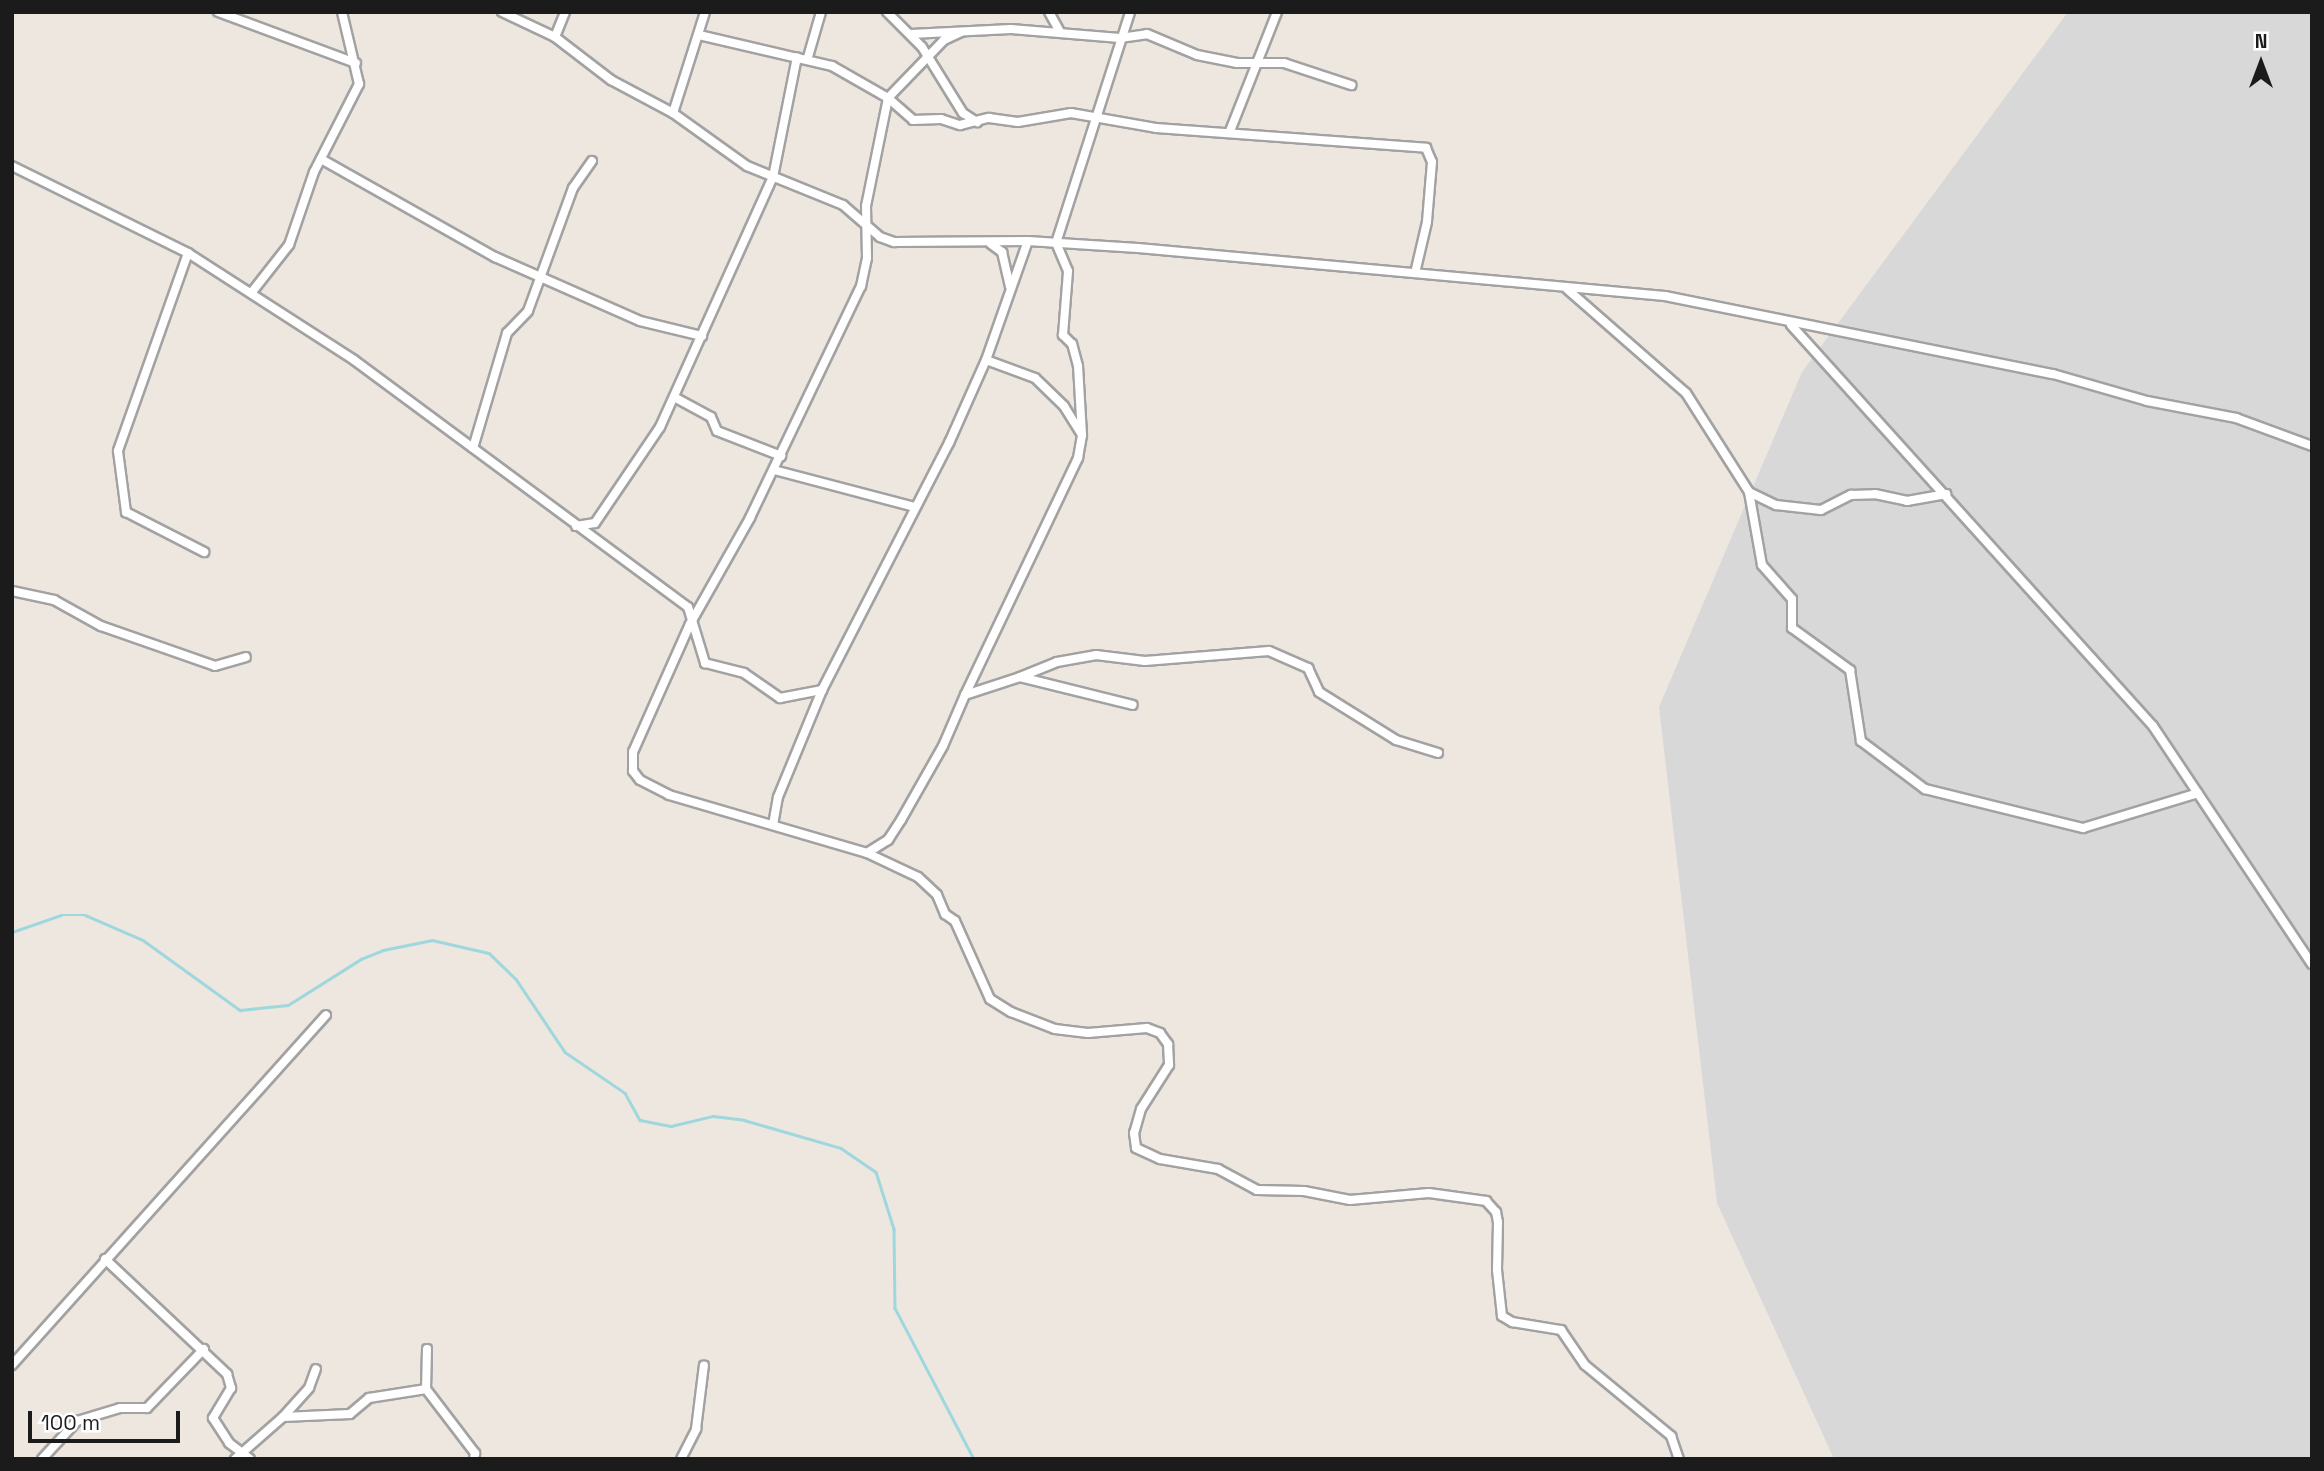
<!DOCTYPE html>
<style>
body{margin:0}
#map{position:relative;width:2324px;height:1471px;overflow:hidden;background:#ede7e0;font-family:"Space Grotesk",sans-serif}
div>[style]{position:absolute}
.residential>*{inset:0;background:#d9d8d8}
.stream>*{height:2.5px;margin:-1.25px;padding:0 1.25px;transform-origin:1.25px;border-radius:1.25px;background:#9ed7dd}
.roads{filter:drop-shadow(2px 0 #a2a2a2) drop-shadow(-2px 0 #a2a2a2) drop-shadow(0 2px #a2a2a2) drop-shadow(0 -2px #a2a2a2)}
.minor>*{height:8px;margin:-4px;padding:0 4px;transform-origin:4px;border-radius:4px;background:#fff}
span{translate:-50% -50%;white-space:nowrap;text-align:center;line-height:1.15;-webkit-text-stroke:5px #fff;paint-order:stroke}
.frame{position:absolute;inset:0;border:14px solid #1b1b1b;pointer-events:none}
.north{position:absolute;left:2226px;top:28px;width:70px;height:70px;-webkit-text-stroke:5px #fff;paint-order:stroke;rotate:0deg;font-size:19px;font-weight:700;line-height:28px;text-align:center;color:#1b1b1b}
.north::after{content:'';display:block;margin:auto;width:24px;height:32px;background:#1b1b1b;clip-path:polygon(50% 0,100% 100%,50% 72%,0 100%)}
.scale{position:absolute;left:28px;top:1411px;width:152px;height:32px;box-sizing:border-box;border:4px solid #1b1b1b;border-top:0;padding-left:9px;font-size:21px;line-height:24px;white-space:nowrap;color:#1b1b1b;-webkit-text-stroke:5px #fff;paint-order:stroke}
</style>
<div id="map">
<div class="residential">
<div style="clip-path:polygon(2068px 12px,2312px 12px,2312px 1459px,1834px 1459px,1717px 1203px,1659px 707px,1802px 372px)"></div>
</div>
<div class="stream">
<div style="left:12px;top:932px;width:52px;rotate:-19.1deg"></div>
<div style="left:61px;top:915px;width:24px"></div>
<div style="left:85px;top:915px;width:63px;rotate:23.3deg"></div>
<div style="left:143px;top:940px;width:120px;rotate:35.8deg"></div>
<div style="left:240px;top:1010px;width:48px;rotate:-5.9deg"></div>
<div style="left:288px;top:1005px;width:86px;rotate:-32.2deg"></div>
<div style="left:361px;top:959px;width:24px;rotate:-22deg"></div>
<div style="left:383px;top:950px;width:50px;rotate:-11.5deg"></div>
<div style="left:432px;top:940px;width:58px;rotate:12.8deg"></div>
<div style="left:489px;top:953px;width:37px;rotate:44deg"></div>
<div style="left:516px;top:979px;width:88px;rotate:56.1deg"></div>
<div style="left:565px;top:1052px;width:73px;rotate:34.3deg"></div>
<div style="left:625px;top:1093px;width:31px;rotate:61deg"></div>
<div style="left:640px;top:1120px;width:32px;rotate:11deg"></div>
<div style="left:671px;top:1126px;width:43px;rotate:-13.4deg"></div>
<div style="left:713px;top:1116px;width:31px;rotate:7deg"></div>
<div style="left:744px;top:1120px;width:101px;rotate:16.1deg"></div>
<div style="left:841px;top:1148px;width:42px;rotate:34.4deg"></div>
<div style="left:876px;top:1172px;width:60px;rotate:72.5deg"></div>
<div style="left:894px;top:1229px;width:79px;rotate:89.3deg"></div>
<div style="left:895px;top:1308px;width:170px;rotate:62.4deg"></div>
</div>
<div class="roads">
<div class="minor">
<div style="left:218px;top:12px;width:147px;rotate:20.3deg"></div>
<div style="left:502px;top:12px;width:59px;rotate:25.3deg"></div>
<div style="left:555px;top:37px;width:71px;rotate:37.5deg"></div>
<div style="left:611px;top:80px;width:70px;rotate:28deg"></div>
<div style="left:673px;top:113px;width:91px;rotate:35.6deg"></div>
<div style="left:747px;top:166px;width:104px;rotate:22.1deg"></div>
<div style="left:843px;top:205px;width:49px;rotate:40.9deg"></div>
<div style="left:880px;top:237px;width:15px;rotate:20deg"></div>
<div style="left:894px;top:242px;width:134px;rotate:-0.4deg"></div>
<div style="left:1028px;top:241px;width:110px;rotate:3.6deg"></div>
<div style="left:1138px;top:248px;width:529px;rotate:5.2deg"></div>
<div style="left:1665px;top:296px;width:396px;rotate:11.4deg"></div>
<div style="left:2053px;top:374px;width:98px;rotate:16deg"></div>
<div style="left:2147px;top:401px;width:91px;rotate:10.8deg"></div>
<div style="left:2236px;top:418px;width:81px;rotate:20.2deg"></div>
<div style="left:887px;top:12px;width:49px;rotate:45deg"></div>
<div style="left:922px;top:47px;width:78px;rotate:58.2deg"></div>
<div style="left:963px;top:113px;width:17px;rotate:33deg"></div>
<div style="left:1049px;top:12px;width:23px;rotate:61deg"></div>
<div style="left:961px;top:32px;width:19px;rotate:155deg"></div>
<div style="left:944px;top:40px;width:81px;rotate:134deg"></div>
<div style="left:888px;top:98px;width:110px;rotate:101.5deg"></div>
<div style="left:866px;top:206px;width:52px;rotate:88.9deg"></div>
<div style="left:867px;top:258px;width:29px;rotate:102deg"></div>
<div style="left:861px;top:286px;width:257px;rotate:115.6deg"></div>
<div style="left:750px;top:518px;width:122px;rotate:119.5deg"></div>
<div style="left:690px;top:624px;width:140px;rotate:114deg"></div>
<div style="left:633px;top:752px;width:19px;rotate:90deg"></div>
<div style="left:633px;top:771px;width:11px;rotate:52deg"></div>
<div style="left:640px;top:780px;width:33px;rotate:27deg"></div>
<div style="left:669px;top:795px;width:206px;rotate:16.3deg"></div>
<div style="left:867px;top:853px;width:25px;rotate:-32deg"></div>
<div style="left:888px;top:840px;width:24px;rotate:-57deg"></div>
<div style="left:901px;top:820px;width:85px;rotate:-60.4deg"></div>
<div style="left:943px;top:746px;width:56px;rotate:-66.7deg"></div>
<div style="left:965px;top:695px;width:58px;rotate:-18.1deg"></div>
<div style="left:1020px;top:677px;width:116px;rotate:13.9deg"></div>
<div style="left:911px;top:34px;width:100px;rotate:-2.9deg"></div>
<div style="left:1011px;top:29px;width:109px;rotate:4.7deg"></div>
<div style="left:1120px;top:38px;width:27px;rotate:-8deg"></div>
<div style="left:1147px;top:34px;width:54px;rotate:22.8deg"></div>
<div style="left:1197px;top:55px;width:41px;rotate:11.3deg"></div>
<div style="left:1237px;top:63px;width:47px"></div>
<div style="left:1284px;top:63px;width:71px;rotate:18.2deg"></div>
<div style="left:699px;top:35px;width:137px;rotate:13.1deg"></div>
<div style="left:832px;top:66px;width:64px;rotate:29.7deg"></div>
<div style="left:888px;top:98px;width:33px;rotate:41deg"></div>
<div style="left:913px;top:120px;width:28px;rotate:-2deg"></div>
<div style="left:941px;top:119px;width:20px;rotate:18deg"></div>
<div style="left:960px;top:125px;width:30px;rotate:-14deg"></div>
<div style="left:989px;top:118px;width:29px;rotate:8deg"></div>
<div style="left:1018px;top:122px;width:54px;rotate:-9.6deg"></div>
<div style="left:1071px;top:113px;width:86px;rotate:10deg"></div>
<div style="left:1156px;top:128px;width:271px;rotate:4.2deg"></div>
<div style="left:1426px;top:148px;width:15px;rotate:67deg"></div>
<div style="left:1432px;top:162px;width:60px;rotate:94.8deg"></div>
<div style="left:1427px;top:222px;width:52px;rotate:103.2deg"></div>
<div style="left:555px;top:37px;width:27px;rotate:-68deg"></div>
<div style="left:808px;top:57px;width:47px;rotate:-73.9deg"></div>
<div style="left:673px;top:113px;width:106px;rotate:-72.4deg"></div>
<div style="left:1230px;top:131px;width:128px;rotate:-68.4deg"></div>
<div style="left:321px;top:159px;width:200px;rotate:29.4deg"></div>
<div style="left:495px;top:257px;width:158px;rotate:23.8deg"></div>
<div style="left:640px;top:321px;width:64px;rotate:13.6deg"></div>
<div style="left:12px;top:166px;width:196px;rotate:26.3deg"></div>
<div style="left:188px;top:253px;width:197px;rotate:32.8deg"></div>
<div style="left:354px;top:360px;width:415px;rotate:36.5deg"></div>
<div style="left:688px;top:607px;width:59px;rotate:73.1deg"></div>
<div style="left:705px;top:663px;width:40px;rotate:14.4deg"></div>
<div style="left:744px;top:673px;width:44px;rotate:34.8deg"></div>
<div style="left:780px;top:698px;width:43px;rotate:-10.8deg"></div>
<div style="left:991px;top:244px;width:14px;rotate:36deg"></div>
<div style="left:1002px;top:252px;width:35px;rotate:77deg"></div>
<div style="left:188px;top:253px;width:210px;rotate:109.5deg"></div>
<div style="left:118px;top:451px;width:62px;rotate:82.5deg"></div>
<div style="left:126px;top:512px;width:88px;rotate:27.1deg"></div>
<div style="left:1567px;top:289px;width:158px;rotate:41.2deg"></div>
<div style="left:1686px;top:393px;width:117px;rotate:57.5deg"></div>
<div style="left:1749px;top:492px;width:30px;rotate:26deg"></div>
<div style="left:1776px;top:505px;width:45px;rotate:6.3deg"></div>
<div style="left:1821px;top:510px;width:34px;rotate:-27deg"></div>
<div style="left:1851px;top:495px;width:24px;rotate:-2deg"></div>
<div style="left:1875px;top:494px;width:33px;rotate:12deg"></div>
<div style="left:1907px;top:501px;width:40px;rotate:-10deg"></div>
<div style="left:252px;top:292px;width:60px;rotate:-51.8deg"></div>
<div style="left:289px;top:245px;width:77px;rotate:-71.1deg"></div>
<div style="left:314px;top:172px;width:99px;rotate:-62.9deg"></div>
<div style="left:359px;top:84px;width:74px;rotate:-103.3deg"></div>
<div style="left:1791px;top:325px;width:540px;rotate:47.93deg"></div>
<div style="left:2153px;top:726px;width:286px;rotate:56.3deg"></div>
<div style="left:674px;top:397px;width:42px;rotate:28.4deg"></div>
<div style="left:711px;top:417px;width:15px;rotate:67deg"></div>
<div style="left:717px;top:431px;width:69px;rotate:21.3deg"></div>
<div style="left:1082px;top:435px;width:69px;rotate:-93.3deg"></div>
<div style="left:1078px;top:366px;width:23px;rotate:-105deg"></div>
<div style="left:1072px;top:344px;width:13px;rotate:-135deg"></div>
<div style="left:1063px;top:335px;width:64px;rotate:-85.5deg"></div>
<div style="left:1068px;top:271px;width:30px;rotate:-113deg"></div>
<div style="left:1056px;top:243px;width:243px;rotate:-72.2deg"></div>
<div style="left:473px;top:448px;width:120px;rotate:-73.5deg"></div>
<div style="left:507px;top:333px;width:30px;rotate:-46deg"></div>
<div style="left:528px;top:311px;width:131px;rotate:-69.9deg"></div>
<div style="left:573px;top:188px;width:33px;rotate:-55deg"></div>
<div style="left:774px;top:470px;width:146px;rotate:14.7deg"></div>
<div style="left:1749px;top:492px;width:74px;rotate:79.9deg"></div>
<div style="left:1762px;top:565px;width:45px;rotate:48.6deg"></div>
<div style="left:1792px;top:599px;width:29px;rotate:90deg"></div>
<div style="left:1792px;top:628px;width:72px;rotate:35.9deg"></div>
<div style="left:1850px;top:670px;width:72px;rotate:81.2deg"></div>
<div style="left:1861px;top:741px;width:80px;rotate:36.9deg"></div>
<div style="left:1925px;top:789px;width:163px;rotate:13.9deg"></div>
<div style="left:2083px;top:828px;width:120px;rotate:-16.9deg"></div>
<div style="left:576px;top:526px;width:19px;rotate:-9deg"></div>
<div style="left:595px;top:523px;width:116px;rotate:-55.9deg"></div>
<div style="left:660px;top:427px;width:274px;rotate:-65.7deg"></div>
<div style="left:773px;top:177px;width:122px;rotate:-78.7deg"></div>
<div style="left:12px;top:591px;width:43px;rotate:12.1deg"></div>
<div style="left:54px;top:600px;width:54px;rotate:29deg"></div>
<div style="left:101px;top:626px;width:121px;rotate:19.3deg"></div>
<div style="left:215px;top:666px;width:32px;rotate:-16deg"></div>
<div style="left:1020px;top:677px;width:40px;rotate:-22deg"></div>
<div style="left:1057px;top:662px;width:40px;rotate:-10deg"></div>
<div style="left:1096px;top:655px;width:49px;rotate:7deg"></div>
<div style="left:1145px;top:661px;width:124px;rotate:-4.6deg"></div>
<div style="left:1269px;top:651px;width:43px;rotate:23.6deg"></div>
<div style="left:1308px;top:668px;width:26px;rotate:65deg"></div>
<div style="left:1319px;top:692px;width:91px;rotate:31.9deg"></div>
<div style="left:1396px;top:740px;width:44px;rotate:17.2deg"></div>
<div style="left:965px;top:695px;width:263px;rotate:-64.5deg"></div>
<div style="left:1078px;top:458px;width:23px;rotate:-80deg"></div>
<div style="left:1082px;top:435px;width:34px;rotate:-122deg"></div>
<div style="left:1064px;top:406px;width:40px;rotate:-136deg"></div>
<div style="left:1035px;top:378px;width:52px;rotate:-159.8deg"></div>
<div style="left:773px;top:825px;width:28px;rotate:-80deg"></div>
<div style="left:778px;top:797px;width:116px;rotate:-67.6deg"></div>
<div style="left:822px;top:690px;width:278px;rotate:-62.8deg"></div>
<div style="left:949px;top:443px;width:91px;rotate:-66deg"></div>
<div style="left:986px;top:360px;width:126px;rotate:-70.6deg"></div>
<div style="left:867px;top:853px;width:56px;rotate:25.2deg"></div>
<div style="left:918px;top:877px;width:26px;rotate:43deg"></div>
<div style="left:937px;top:895px;width:21px;rotate:67deg"></div>
<div style="left:945px;top:914px;width:12px;rotate:35deg"></div>
<div style="left:955px;top:921px;width:85px;rotate:65.8deg"></div>
<div style="left:990px;top:999px;width:25px;rotate:32deg"></div>
<div style="left:1011px;top:1012px;width:47px;rotate:21.1deg"></div>
<div style="left:1055px;top:1029px;width:33px;rotate:7deg"></div>
<div style="left:1088px;top:1033px;width:59px;rotate:-4.8deg"></div>
<div style="left:1147px;top:1028px;width:14px;rotate:21deg"></div>
<div style="left:1160px;top:1033px;width:14px;rotate:54deg"></div>
<div style="left:1168px;top:1044px;width:21px;rotate:87deg"></div>
<div style="left:1169px;top:1065px;width:52px;rotate:122.5deg"></div>
<div style="left:1141px;top:1109px;width:25px;rotate:106deg"></div>
<div style="left:1134px;top:1133px;width:15px;rotate:82deg"></div>
<div style="left:1136px;top:1148px;width:26px;rotate:25deg"></div>
<div style="left:1160px;top:1159px;width:59px;rotate:9.8deg"></div>
<div style="left:1218px;top:1169px;width:44px;rotate:28.3deg"></div>
<div style="left:1257px;top:1190px;width:47px;rotate:1.2deg"></div>
<div style="left:1304px;top:1191px;width:47px;rotate:11.1deg"></div>
<div style="left:1350px;top:1200px;width:79px;rotate:-5.1deg"></div>
<div style="left:1429px;top:1193px;width:58px;rotate:8deg"></div>
<div style="left:1486px;top:1201px;width:15px;rotate:48deg"></div>
<div style="left:1496px;top:1212px;width:10px;rotate:79deg"></div>
<div style="left:1498px;top:1222px;width:48px;rotate:91.2deg"></div>
<div style="left:1497px;top:1270px;width:46px;rotate:83.8deg"></div>
<div style="left:1502px;top:1316px;width:12px;rotate:31deg"></div>
<div style="left:1512px;top:1322px;width:50px;rotate:9.3deg"></div>
<div style="left:1561px;top:1330px;width:42px;rotate:55.6deg"></div>
<div style="left:1585px;top:1365px;width:112px;rotate:39.5deg"></div>
<div style="left:1671px;top:1436px;width:24px;rotate:71deg"></div>
<div style="left:105px;top:1259px;width:168px;rotate:43.3deg"></div>
<div style="left:227px;top:1374px;width:15px;rotate:74deg"></div>
<div style="left:231px;top:1388px;width:35px;rotate:121deg"></div>
<div style="left:213px;top:1418px;width:30px;rotate:57deg"></div>
<div style="left:229px;top:1443px;width:26px;rotate:37deg"></div>
<div style="left:427px;top:1349px;width:40px;rotate:91.4deg"></div>
<div style="left:426px;top:1389px;width:81px;rotate:52.6deg"></div>
<div style="left:475px;top:1453px;width:6px;rotate:99deg"></div>
<div style="left:12px;top:1365px;width:470px;rotate:-48.1deg"></div>
<div style="left:283px;top:1417px;width:39px;rotate:-48deg"></div>
<div style="left:309px;top:1388px;width:20px;rotate:-70deg"></div>
<div style="left:42px;top:1459px;width:52px;rotate:-47.4deg"></div>
<div style="left:77px;top:1421px;width:45px;rotate:-16.8deg"></div>
<div style="left:120px;top:1408px;width:27px"></div>
<div style="left:147px;top:1408px;width:82px;rotate:-46deg"></div>
<div style="left:235px;top:1459px;width:64px;rotate:-41.2deg"></div>
<div style="left:283px;top:1417px;width:67px;rotate:-2.6deg"></div>
<div style="left:350px;top:1414px;width:25px;rotate:-40deg"></div>
<div style="left:369px;top:1398px;width:58px;rotate:-9deg"></div>
<div style="left:681px;top:1459px;width:34px;rotate:-63deg"></div>
<div style="left:696px;top:1429px;width:64px;rotate:-82.9deg"></div>
</div>
</div>
<div class="frame"></div>
<div class="north">N</div>
<div class="scale">100 m</div>
</div>
